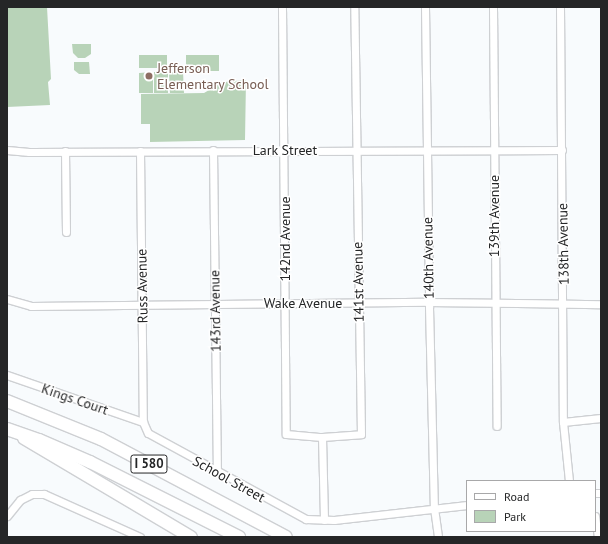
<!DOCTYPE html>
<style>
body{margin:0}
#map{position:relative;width:608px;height:544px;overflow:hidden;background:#f8fbfd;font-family:"PT Sans",sans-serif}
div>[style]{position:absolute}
.green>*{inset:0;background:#b8d3b8}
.roads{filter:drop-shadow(1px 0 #ced0d3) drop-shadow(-1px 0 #ced0d3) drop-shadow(0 1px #ced0d3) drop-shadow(0 -1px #ced0d3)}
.minor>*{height:7px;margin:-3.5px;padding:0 3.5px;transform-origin:3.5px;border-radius:3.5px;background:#fff}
.motorway>*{height:12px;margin:-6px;padding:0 6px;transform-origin:6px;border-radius:6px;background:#fff}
.dots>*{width:11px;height:11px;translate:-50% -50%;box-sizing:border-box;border:2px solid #fff;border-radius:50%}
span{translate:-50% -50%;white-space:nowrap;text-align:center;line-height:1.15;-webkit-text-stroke:3px #fff;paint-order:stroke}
.shield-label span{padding:1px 3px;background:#fff;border:1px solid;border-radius:3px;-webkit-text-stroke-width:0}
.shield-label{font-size:13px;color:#252627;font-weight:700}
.education-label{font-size:14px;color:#785e54}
.left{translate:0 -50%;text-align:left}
.street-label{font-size:14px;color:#252627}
.frame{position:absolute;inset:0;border:8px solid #252627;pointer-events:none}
.legend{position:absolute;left:466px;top:480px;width:130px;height:52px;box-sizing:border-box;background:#fff;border:1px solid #a8a8a9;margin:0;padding:5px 7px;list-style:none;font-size:12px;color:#252627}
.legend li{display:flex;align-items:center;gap:8px;height:20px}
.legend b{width:20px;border:1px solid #a8a8a9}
</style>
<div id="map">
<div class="green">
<div style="clip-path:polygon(7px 7px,47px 7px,51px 79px,48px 82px,50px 105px,7px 107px)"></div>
<div style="clip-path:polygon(72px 44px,91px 44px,91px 54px,85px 58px,78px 58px,73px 53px)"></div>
<div style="clip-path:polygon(139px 55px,167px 55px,167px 68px,139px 68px)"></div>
<div style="clip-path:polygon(186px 55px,219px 55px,219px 71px,186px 71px)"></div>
<div style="clip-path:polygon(74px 62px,89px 62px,90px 74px,79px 74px,74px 70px)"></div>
<div style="clip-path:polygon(153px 72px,153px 93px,139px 93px,139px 73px)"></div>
<div style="clip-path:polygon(154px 72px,168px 72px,168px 93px,154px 93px)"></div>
<div style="clip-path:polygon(169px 72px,183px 72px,184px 93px,170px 93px)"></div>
<div style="clip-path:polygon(246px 80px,245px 140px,150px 142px,150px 124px,141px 124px,141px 94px,204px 93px,223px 82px)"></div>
</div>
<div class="roads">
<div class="minor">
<div style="left:282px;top:7px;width:427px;rotate:89.5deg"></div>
<div style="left:286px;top:434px;width:36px;rotate:5deg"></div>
<div style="left:322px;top:437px;width:39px;rotate:-4deg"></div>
<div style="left:361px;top:434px;width:427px;rotate:-90.9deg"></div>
<div style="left:425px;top:7px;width:300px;rotate:89.2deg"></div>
<div style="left:429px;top:307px;width:201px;rotate:88.6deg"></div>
<div style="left:434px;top:508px;width:29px;rotate:82deg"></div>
<div style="left:493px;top:7px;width:419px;rotate:89.5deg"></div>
<div style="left:560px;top:7px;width:415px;rotate:89.6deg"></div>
<div style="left:563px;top:422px;width:59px;rotate:84.2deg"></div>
<div style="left:7px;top:150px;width:22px;rotate:5deg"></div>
<div style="left:29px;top:152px;width:533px;rotate:-0.21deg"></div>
<div style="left:213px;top:150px;width:322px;rotate:89.3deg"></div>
<div style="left:65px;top:151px;width:81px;rotate:89.3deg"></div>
<div style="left:140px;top:151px;width:271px;rotate:89.4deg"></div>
<div style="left:143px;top:422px;width:12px;rotate:66deg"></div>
<div style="left:148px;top:433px;width:180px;rotate:28.6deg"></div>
<div style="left:306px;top:519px;width:28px;rotate:2deg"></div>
<div style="left:334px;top:520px;width:134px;rotate:-6.4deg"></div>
<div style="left:7px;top:299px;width:25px;rotate:16deg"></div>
<div style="left:31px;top:306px;width:396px;rotate:-0.6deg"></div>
<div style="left:427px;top:302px;width:174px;rotate:0.7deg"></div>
<div style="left:7px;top:375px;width:144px;rotate:19.1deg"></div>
<div style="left:563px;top:422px;width:38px;rotate:-6deg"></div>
<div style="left:322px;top:437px;width:83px;rotate:88.6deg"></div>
<div style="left:595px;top:493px;width:6px"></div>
<div style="left:7px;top:516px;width:21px;rotate:-51deg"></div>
<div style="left:20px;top:500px;width:13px;rotate:-27deg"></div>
<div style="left:32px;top:494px;width:12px"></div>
<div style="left:44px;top:494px;width:105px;rotate:24.1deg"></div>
<div style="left:595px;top:516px;width:21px;rotate:82deg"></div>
</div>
<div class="motorway">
<div style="left:7px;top:401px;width:101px;rotate:22deg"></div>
<div style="left:101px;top:439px;width:209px;rotate:27.9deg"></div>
<div style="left:7px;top:429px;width:34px;rotate:19deg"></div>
<div style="left:39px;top:440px;width:56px;rotate:23.3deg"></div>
<div style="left:90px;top:462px;width:167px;rotate:26.7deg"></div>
<div style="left:24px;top:438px;width:194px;rotate:30.7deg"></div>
</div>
</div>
<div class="dots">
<div style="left:149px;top:76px;background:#8d6e63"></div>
</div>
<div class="shield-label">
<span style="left:149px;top:464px">I 580</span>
</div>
<div class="education-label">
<span class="left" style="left:157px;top:76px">Jefferson<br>Elementary School</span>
</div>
<div class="street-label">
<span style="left:285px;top:150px">Lark Street</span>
<span style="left:494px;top:216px;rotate:-90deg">139th Avenue</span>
<span style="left:285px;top:239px;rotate:-90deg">142nd Avenue</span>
<span style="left:563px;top:244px;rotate:-91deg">138th Avenue</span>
<span style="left:428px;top:258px;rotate:-91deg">140th Avenue</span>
<span style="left:358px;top:282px;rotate:-91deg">141st Avenue</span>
<span style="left:142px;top:286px;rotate:-91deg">Russ Avenue</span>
<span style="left:303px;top:303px">Wake Avenue</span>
<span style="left:215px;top:311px;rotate:-91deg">143rd Avenue</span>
<span style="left:75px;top:399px;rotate:19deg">Kings Court</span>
<span style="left:229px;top:479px;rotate:29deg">School Street</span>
</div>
<div class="frame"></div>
<ul class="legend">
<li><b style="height:5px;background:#fff"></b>Road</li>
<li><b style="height:11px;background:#b8d3b8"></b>Park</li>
</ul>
</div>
